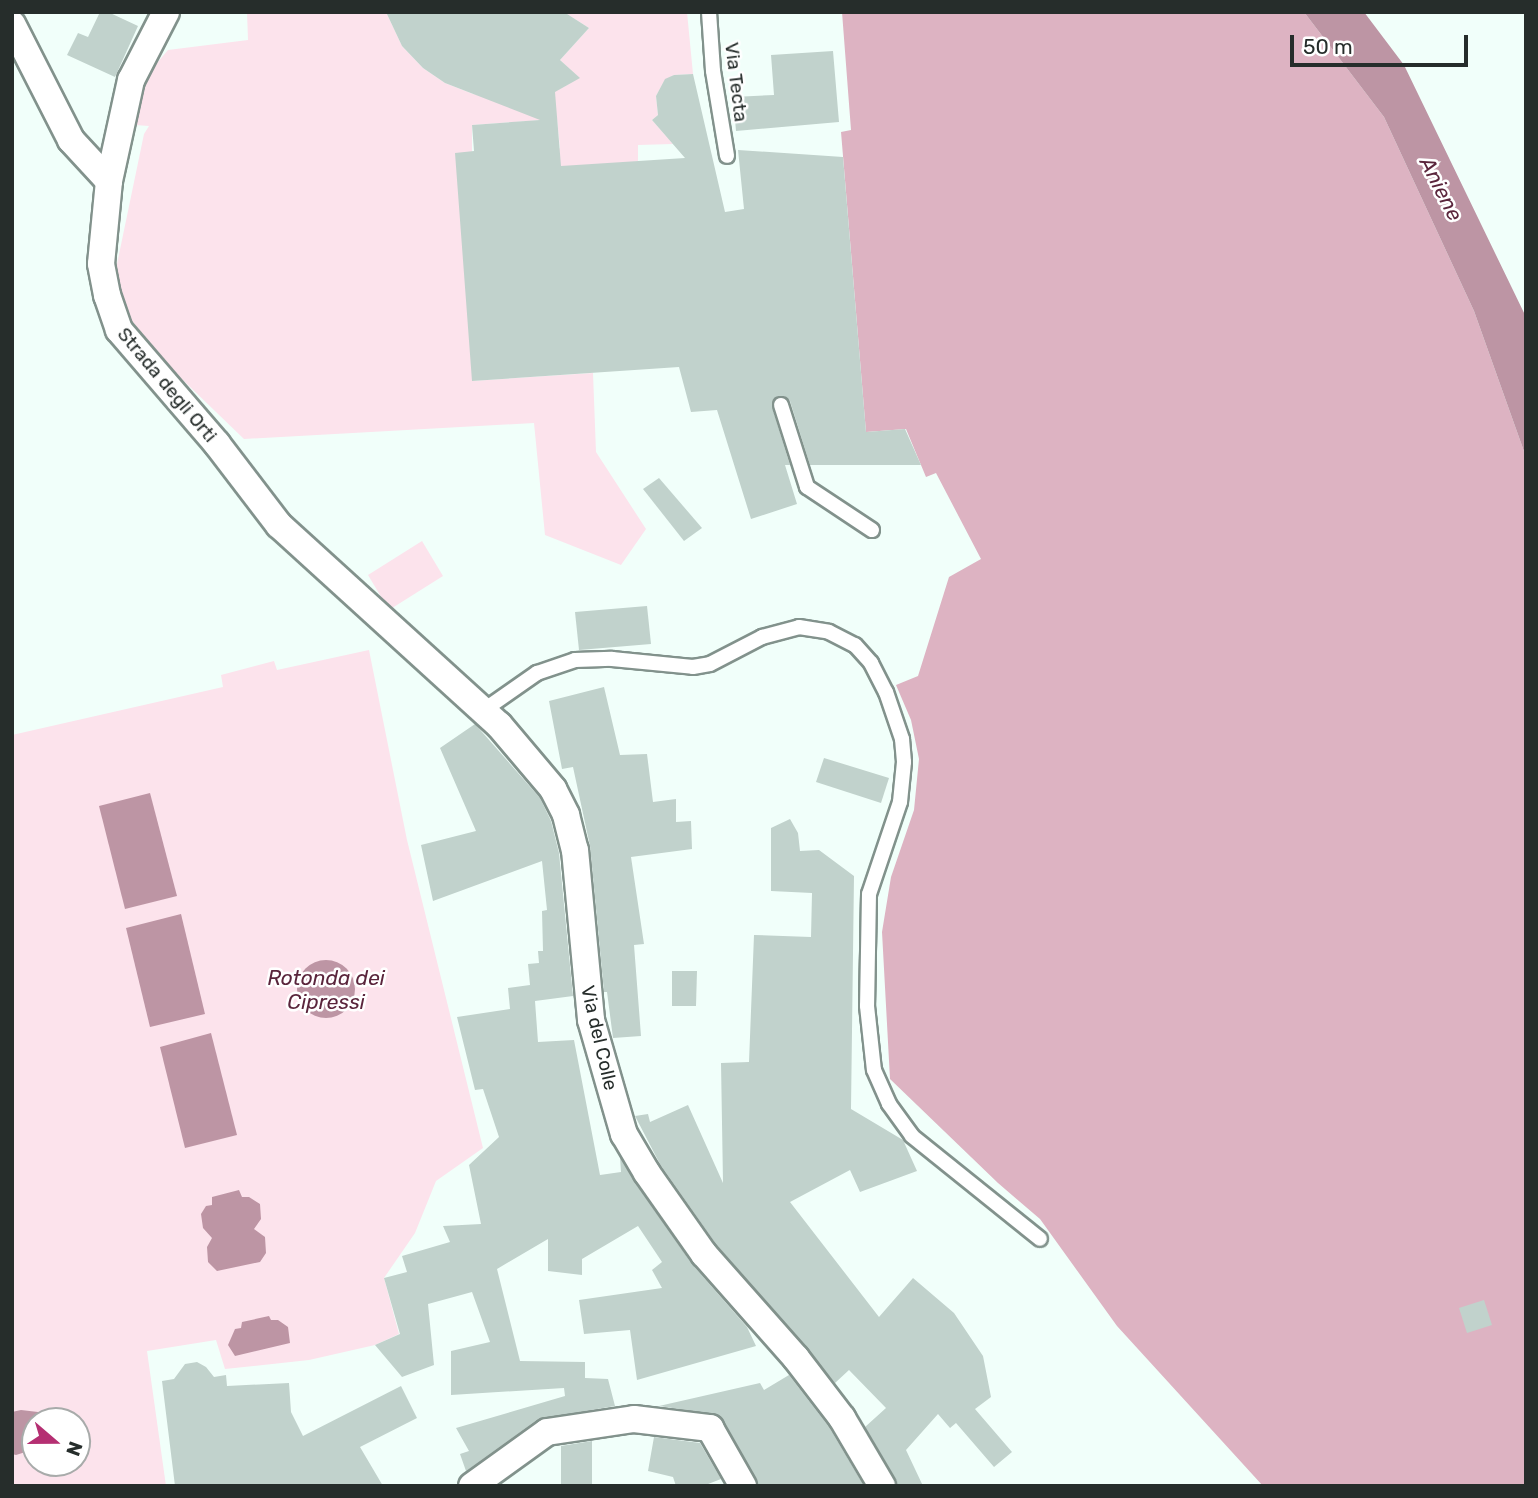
<!DOCTYPE html>
<style>
body{margin:0}
#map{position:relative;width:1538px;height:1498px;overflow:hidden;background:#f1fffa;font-family:Rubik,sans-serif}
div>[style]{position:absolute}
.green>*{inset:0;background:#fce3ec}
.forest>*{inset:0;background:#ddb3c2}
.water>*{inset:0;background:#bd95a4}
.round{border-radius:50%}
.building>*{inset:0;background:#c1d2cc}
.roads{filter:drop-shadow(2px 0 #82928c) drop-shadow(-2px 0 #82928c) drop-shadow(0 2px #82928c) drop-shadow(0 -2px #82928c)}
.service>*{height:14px;margin:-7px;padding:0 7px;transform-origin:7px;border-radius:7px;background:#fff}
.minor>*{height:26px;margin:-13px;padding:0 13px;transform-origin:13px;border-radius:13px;background:#fff}
span{translate:-50% -50%;white-space:nowrap;text-align:center;line-height:1.15;-webkit-text-stroke:5px #fff;paint-order:stroke}
.street-label{font-size:19px;color:#262d2b}
.water-label{font-size:21px;color:#5a253c;font-style:italic}
.frame{position:absolute;inset:0;border:14px solid #262d2b;pointer-events:none}
.north{position:absolute;left:21px;top:1407px;width:70px;height:70px;box-sizing:border-box;background:#fff;border:2px solid #a8abaa;border-radius:50%;rotate:110deg;font-size:19px;font-weight:700;line-height:28px;text-align:center;color:#262d2b}
.north::after{content:'';display:block;margin:auto;width:24px;height:32px;background:#b52f72;clip-path:polygon(50% 0,100% 100%,50% 72%,0 100%)}
.scale{position:absolute;left:1290px;top:35px;width:178px;height:32px;box-sizing:border-box;border:4px solid #262d2b;border-top:0;padding-left:9px;font-size:21px;line-height:24px;white-space:nowrap;color:#262d2b;-webkit-text-stroke:5px #fff;paint-order:stroke}
</style>
<div id="map">
<div class="green">
<div style="clip-path:polygon(247px 12px,386px 12px,402px 46px,423px 68px,445px 83px,473px 94px,500px 98px,535px 96px,560px 89px,579px 78px,560px 60px,589px 28px,564px 12px,687px 12px,693px 74px,674px 75px,665px 80px,656px 96px,658px 115px,652px 120px,673px 144px,638px 145px,638px 161px,477px 202px,560px 148px,557px 119px,472px 125px,472px 381px,593px 373px,596px 452px,646px 529px,621px 565px,545px 535px,534px 423px,244px 439px,159px 357px,126px 313px,118px 287px,117px 264px,144px 134px,149px 126px,135px 125px,140px 95px,151px 70px,168px 50px,248px 40px)"></div>
<div style="clip-path:polygon(422px 541px,443px 576px,389px 610px,368px 575px)"></div>
<div style="clip-path:polygon(evenodd,369px 650px,407px 840px,483px 1148px,436px 1181px,415px 1233px,384px 1278px,399px 1334px,375px 1345px,309px 1360px,225px 1369px,216px 1340px,147px 1351px,166px 1486px,12px 1486px,12px 735px,223px 687px,221px 675px,274px 661px,277px 670px,369px 650px,35px 1421px,77px 1421px,77px 1463px,35px 1463px,35px 1421px)"></div>
</div>
<div class="forest">
<div style="clip-path:polygon(842px 12px,1304px 12px,1384px 117px,1474px 311px,1526px 457px,1526px 1486px,1263px 1486px,1117px 1326px,1040px 1219px,998px 1183px,890px 1079px,882px 932px,891px 877px,914px 810px,919px 759px,911px 720px,896px 685px,918px 676px,949px 577px,981px 559px,936px 473px,926px 477px,906px 429px,866px 432px,841px 132px,851px 130px)"></div>
</div>
<div class="water">
<div style="clip-path:polygon(1304px 12px,1364px 12px,1404px 65px,1526px 317px,1526px 457px,1474px 311px,1384px 117px)"></div>
<div style="clip-path:polygon(150px 793px,177px 896px,125px 909px,99px 806px)"></div>
<div style="clip-path:polygon(181px 914px,205px 1014px,150px 1027px,126px 928px)"></div>
<div class="round" style="left:297px;top:960px;width:58px;height:58px"></div>
<div style="clip-path:polygon(211px 1033px,237px 1135px,185px 1148px,160px 1047px)"></div>
<div style="clip-path:polygon(239px 1190px,242px 1197px,249px 1197px,260px 1204px,261px 1219px,254px 1229px,265px 1237px,266px 1253px,260px 1262px,217px 1271px,208px 1262px,207px 1247px,212px 1238px,203px 1228px,201px 1214px,206px 1206px,212px 1205px,212px 1197px)"></div>
<div style="clip-path:polygon(269px 1316px,271px 1320px,278px 1320px,288px 1327px,290px 1343px,235px 1356px,228px 1345px,235px 1329px,241px 1328px,242px 1322px)"></div>
<div style="clip-path:polygon(21px 1410px,38px 1412px,48px 1421px,35px 1421px,35px 1449px,16px 1455px,12px 1454px,12px 1412px)"></div>
</div>
<div class="building">
<div style="clip-path:polygon(100px 12px,108px 12px,138px 26px,115px 77px,67px 55px,78px 33px,88px 37px)"></div>
<div style="clip-path:polygon(386px 12px,564px 12px,589px 28px,560px 60px,580px 78px,555px 92px,561px 166px,685px 158px,652px 120px,658px 115px,656px 96px,665px 79px,674px 75px,693px 74px,725px 212px,744px 209px,738px 150px,843px 157px,866px 432px,905px 429px,921px 465px,810px 465px,790px 401px,784px 396px,777px 396px,772px 407px,790px 465px,785px 465px,797px 504px,751px 519px,717px 410px,691px 412px,679px 367px,472px 381px,455px 153px,474px 151px,472px 125px,540px 120px,445px 83px,423px 68px,402px 46px)"></div>
<div style="clip-path:polygon(833px 51px,839px 122px,736px 131px,733px 97px,774px 95px,771px 55px)"></div>
<div style="clip-path:polygon(659px 478px,702px 528px,684px 541px,643px 489px)"></div>
<div style="clip-path:polygon(647px 606px,651px 644px,579px 650px,575px 612px)"></div>
<div style="clip-path:polygon(604px 687px,620px 755px,647px 754px,653px 802px,676px 799px,676px 822px,691px 821px,692px 849px,631px 857px,644px 944px,634px 945px,641px 1036px,613px 1038px,607px 992px,604px 992px,590px 846px,573px 767px,562px 769px,549px 701px)"></div>
<div style="clip-path:polygon(475px 724px,540px 798px,551px 821px,559px 853px,573px 996px,535px 1001px,538px 1042px,574px 1040px,600px 1175px,621px 1172px,620px 1157px,691px 1263px,747px 1327px,756px 1346px,637px 1380px,630px 1330px,584px 1334px,579px 1300px,662px 1288px,652px 1270px,662px 1262px,638px 1226px,582px 1259px,582px 1275px,548px 1271px,548px 1239px,497px 1269px,520px 1361px,585px 1362px,585px 1378px,608px 1379px,615px 1406px,538px 1419px,466px 1471px,460px 1454px,469px 1451px,456px 1428px,565px 1396px,564px 1388px,451px 1395px,451px 1351px,490px 1342px,472px 1292px,428px 1304px,434px 1365px,402px 1377px,375px 1345px,400px 1334px,384px 1278px,407px 1272px,402px 1256px,450px 1242px,443px 1226px,481px 1224px,469px 1165px,499px 1137px,483px 1089px,475px 1090px,457px 1017px,510px 1009px,508px 988px,530px 985px,528px 964px,539px 963px,538px 951px,543px 951px,542px 911px,547px 910px,542px 861px,433px 901px,421px 845px,476px 831px,440px 748px)"></div>
<div style="clip-path:polygon(824px 758px,889px 778px,881px 803px,816px 782px)"></div>
<div style="clip-path:polygon(790px 819px,798px 833px,800px 851px,819px 850px,854px 876px,851px 1109px,903px 1140px,917px 1171px,860px 1192px,850px 1170px,790px 1202px,879px 1317px,913px 1278px,954px 1313px,983px 1356px,991px 1397px,975px 1409px,1012px 1452px,994px 1467px,956px 1423px,950px 1428px,938px 1414px,906px 1450px,923px 1486px,898px 1486px,865px 1427px,886px 1408px,849px 1370px,835px 1383px,716px 1244px,660px 1164px,635px 1116px,648px 1114px,650px 1122px,688px 1105px,723px 1183px,721px 1063px,749px 1062px,754px 935px,811px 937px,812px 893px,771px 891px,771px 828px)"></div>
<div style="clip-path:polygon(672px 971px,697px 971px,696px 1006px,672px 1006px)"></div>
<div style="clip-path:polygon(1484px 1300px,1492px 1325px,1467px 1333px,1459px 1308px)"></div>
<div style="clip-path:polygon(197px 1362px,206px 1367px,214px 1377px,226px 1375px,227px 1386px,289px 1383px,291px 1412px,303px 1436px,401px 1386px,417px 1418px,360px 1447px,383px 1486px,175px 1486px,162px 1381px,174px 1379px,185px 1364px)"></div>
<div style="clip-path:polygon(789px 1375px,829px 1427px,864px 1486px,759px 1486px,719px 1415px,659px 1406px,760px 1383px,764px 1390px)"></div>
<div style="clip-path:polygon(654px 1437px,700px 1443px,721px 1479px,703px 1486px,676px 1486px,673px 1477px,648px 1471px)"></div>
<div style="clip-path:polygon(592px 1441px,592px 1486px,561px 1486px,561px 1446px)"></div>
</div>
<div class="roads">
<div class="service">
<div style="left:709px;top:12px;width:59px;rotate:86.1deg"></div>
<div style="left:713px;top:71px;width:86px;rotate:80.6deg"></div>
<div style="left:781px;top:405px;width:86px;rotate:72.4deg"></div>
<div style="left:807px;top:487px;width:78px;rotate:33.5deg"></div>
<div style="left:484px;top:710px;width:65px;rotate:-34.9deg"></div>
<div style="left:537px;top:673px;width:40px;rotate:-18.9deg"></div>
<div style="left:575px;top:660px;width:37px;rotate:-2deg"></div>
<div style="left:612px;top:659px;width:81px;rotate:5.6deg"></div>
<div style="left:693px;top:667px;width:17px;rotate:-10deg"></div>
<div style="left:710px;top:664px;width:59px;rotate:-27.4deg"></div>
<div style="left:762px;top:637px;width:38px;rotate:-15deg"></div>
<div style="left:799px;top:627px;width:30px;rotate:9deg"></div>
<div style="left:829px;top:632px;width:29px;rotate:27deg"></div>
<div style="left:855px;top:645px;width:24px;rotate:48deg"></div>
<div style="left:871px;top:663px;width:33px;rotate:63deg"></div>
<div style="left:886px;top:692px;width:50px;rotate:71.2deg"></div>
<div style="left:902px;top:739px;width:23px;rotate:85deg"></div>
<div style="left:904px;top:762px;width:40px;rotate:95.7deg"></div>
<div style="left:900px;top:802px;width:97px;rotate:108.6deg"></div>
<div style="left:869px;top:894px;width:112px;rotate:91deg"></div>
<div style="left:867px;top:1006px;width:64px;rotate:83.8deg"></div>
<div style="left:874px;top:1070px;width:37px;rotate:66deg"></div>
<div style="left:889px;top:1104px;width:39px;rotate:54deg"></div>
<div style="left:912px;top:1136px;width:164px;rotate:38.8deg"></div>
</div>
<div class="minor">
<div style="left:166px;top:12px;width:76px;rotate:117.2deg"></div>
<div style="left:131px;top:80px;width:103px;rotate:102.3deg"></div>
<div style="left:109px;top:181px;width:83px;rotate:95.5deg"></div>
<div style="left:101px;top:264px;width:32px;rotate:79deg"></div>
<div style="left:107px;top:295px;width:37px;rotate:71deg"></div>
<div style="left:119px;top:330px;width:150px;rotate:49.3deg"></div>
<div style="left:217px;top:444px;width:102px;rotate:52.6deg"></div>
<div style="left:279px;top:525px;width:297px;rotate:42.3deg"></div>
<div style="left:499px;top:725px;width:84px;rotate:49.8deg"></div>
<div style="left:553px;top:789px;width:29px;rotate:63deg"></div>
<div style="left:566px;top:815px;width:36px;rotate:76deg"></div>
<div style="left:575px;top:850px;width:171px;rotate:84.6deg"></div>
<div style="left:591px;top:1020px;width:119px;rotate:73.9deg"></div>
<div style="left:624px;top:1134px;width:45px;rotate:59.5deg"></div>
<div style="left:647px;top:1173px;width:99px;rotate:54.9deg"></div>
<div style="left:704px;top:1254px;width:139px;rotate:48.5deg"></div>
<div style="left:796px;top:1358px;width:76px;rotate:52.5deg"></div>
<div style="left:842px;top:1418px;width:79px;rotate:59.5deg"></div>
<div style="left:12px;top:24px;width:130px;rotate:63deg"></div>
<div style="left:71px;top:140px;width:56px;rotate:47.2deg"></div>
<div style="left:472px;top:1486px;width:92px;rotate:-35.8deg"></div>
<div style="left:547px;top:1432px;width:88px;rotate:-8.5deg"></div>
<div style="left:634px;top:1419px;width:77px;rotate:6.8deg"></div>
<div style="left:710px;top:1428px;width:67px;rotate:60.4deg"></div>
</div>
</div>
<div class="street-label">
<span style="left:736px;top:82px;rotate:83deg">Via Tecta</span>
<span style="left:167px;top:385px;rotate:50deg">Strada degli Orti</span>
<span style="left:599px;top:1038px;rotate:77deg">Via del Colle</span>
</div>
<div class="water-label">
<span style="left:1441px;top:189px;rotate:63deg">Aniene</span>
<span style="left:326px;top:990px">Rotonda dei<br>Cipressi</span>
</div>
<div class="frame"></div>
<div class="north">N</div>
<div class="scale">50 m</div>
</div>
